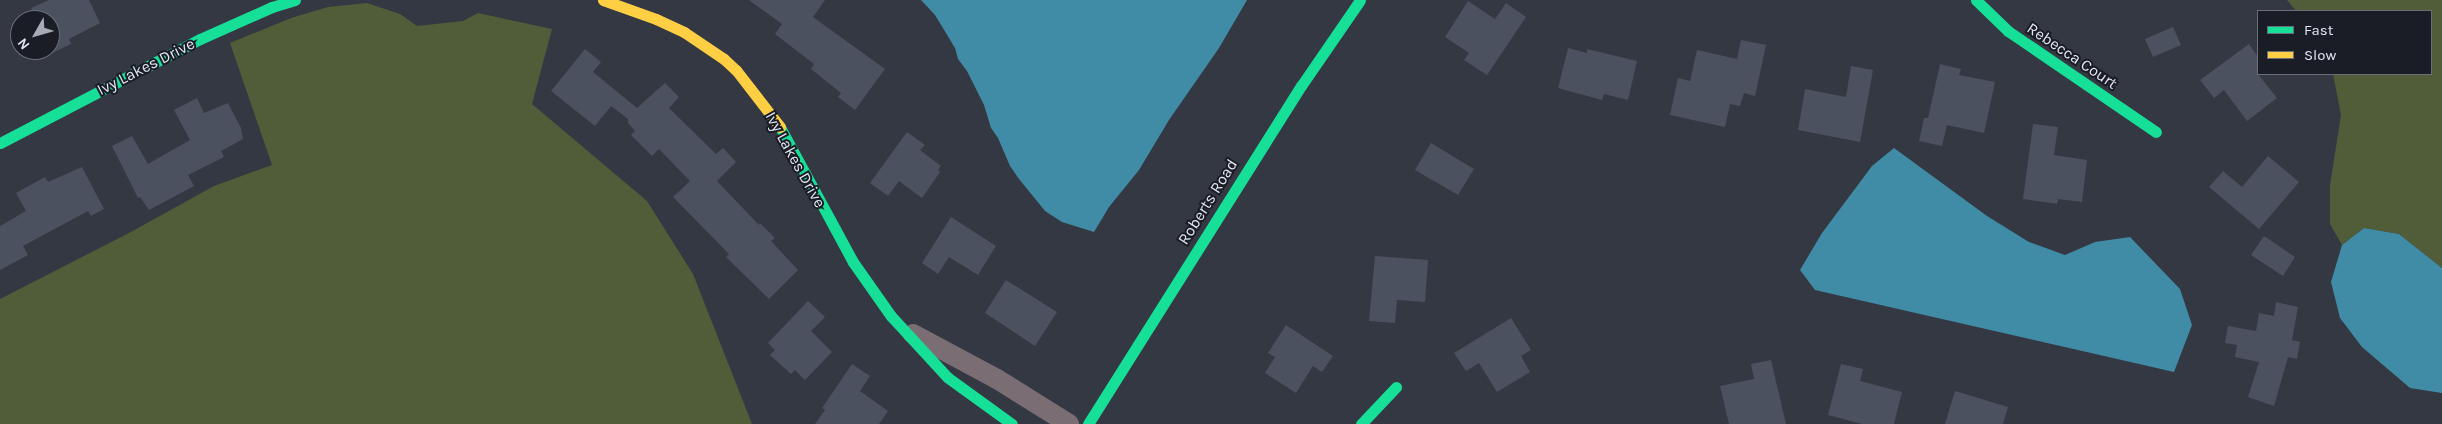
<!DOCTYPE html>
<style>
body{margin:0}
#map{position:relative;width:2442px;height:424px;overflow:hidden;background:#343842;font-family:Karla,sans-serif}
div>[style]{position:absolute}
.green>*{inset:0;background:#515c38}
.water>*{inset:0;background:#408ba6}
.building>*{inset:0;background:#4b515f}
.street>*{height:20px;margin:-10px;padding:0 10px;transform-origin:10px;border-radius:10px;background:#7a6e74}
.fast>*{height:11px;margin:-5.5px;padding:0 5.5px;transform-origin:5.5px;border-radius:5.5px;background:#16e098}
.slow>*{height:11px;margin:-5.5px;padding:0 5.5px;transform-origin:5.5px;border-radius:5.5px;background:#ffcf43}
span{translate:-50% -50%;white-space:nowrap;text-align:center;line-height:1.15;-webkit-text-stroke:4px #1a1d26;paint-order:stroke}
.street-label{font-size:16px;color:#e2e7f3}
.legend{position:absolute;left:2257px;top:10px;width:175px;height:65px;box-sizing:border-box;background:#1a1d26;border:1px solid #6a6e78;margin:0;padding:6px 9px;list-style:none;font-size:15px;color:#e2e7f3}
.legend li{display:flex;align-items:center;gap:10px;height:25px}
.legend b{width:25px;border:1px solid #6a6e78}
.north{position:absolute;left:10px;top:10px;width:50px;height:50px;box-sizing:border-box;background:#1a1d26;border:1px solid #6a6e78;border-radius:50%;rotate:232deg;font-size:14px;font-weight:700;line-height:20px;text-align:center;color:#e2e7f3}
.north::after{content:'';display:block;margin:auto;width:18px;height:22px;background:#a5aab5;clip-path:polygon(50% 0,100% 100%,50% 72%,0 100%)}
</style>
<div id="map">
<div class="green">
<div style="clip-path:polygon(2287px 0,2442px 0,2442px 268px,2399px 234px,2364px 228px,2342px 245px,2330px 224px,2330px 185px,2341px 115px,2333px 74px,2431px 74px,2431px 11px,2296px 11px)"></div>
<div style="clip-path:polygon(367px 3px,400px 14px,417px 26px,463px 21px,478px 13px,552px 29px,532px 104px,647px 201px,693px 274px,752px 424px,0 424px,0 299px,129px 233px,214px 186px,272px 165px,230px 43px,291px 18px,328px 7px)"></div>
</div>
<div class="water">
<div style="clip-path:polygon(921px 0,1247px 0,1219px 48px,1169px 120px,1139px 170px,1109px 207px,1094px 232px,1062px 222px,1045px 211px,1019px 179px,1010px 166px,998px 138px,991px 128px,984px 105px,967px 71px,958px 59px,955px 48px,935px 15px)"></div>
<div style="clip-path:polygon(1894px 148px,1987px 216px,2029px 242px,2065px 255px,2095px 242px,2130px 237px,2180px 289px,2192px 325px,2174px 372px,1815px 290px,1800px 270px,1822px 233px,1872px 166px)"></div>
<div style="clip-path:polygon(2364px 228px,2399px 234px,2442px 268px,2442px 393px,2410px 388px,2362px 347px,2340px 318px,2331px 282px,2342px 245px)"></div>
</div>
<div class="building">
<div style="clip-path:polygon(49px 0,89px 0,100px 23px,69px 39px,71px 44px,50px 54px,50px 20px,37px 20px,31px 8px)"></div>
<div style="clip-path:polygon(749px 0,825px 0,813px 17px,885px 69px,855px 110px,838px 97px,841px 93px,811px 69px,814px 64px,775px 34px,782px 24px)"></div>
<div style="clip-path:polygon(1468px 1px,1495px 19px,1506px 3px,1526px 17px,1487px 75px,1464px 60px,1469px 53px,1445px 37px)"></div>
<div style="clip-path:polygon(2173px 27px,2181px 45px,2153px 57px,2145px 39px)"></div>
<div style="clip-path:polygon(1741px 40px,1766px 45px,1755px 96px,1744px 93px,1740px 106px,1730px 104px,1725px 127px,1670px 115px,1678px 78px,1690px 81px,1697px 50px,1737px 59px)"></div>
<div style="clip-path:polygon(2249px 44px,2258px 57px,2258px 74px,2277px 98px,2247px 121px,2224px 90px,2214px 98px,2200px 80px)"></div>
<div style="clip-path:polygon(1568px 48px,1587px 53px,1587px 49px,1637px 61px,1628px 100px,1604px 94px,1602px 100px,1558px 88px)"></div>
<div style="clip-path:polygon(585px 49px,601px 62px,593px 72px,637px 108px,665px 83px,679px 97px,669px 108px,716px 154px,723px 148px,736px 162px,717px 181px,759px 225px,760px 223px,775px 238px,771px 241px,798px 270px,769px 299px,726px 257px,729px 254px,673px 197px,690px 181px,659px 149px,652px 156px,631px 135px,635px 131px,628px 123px,628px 119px,611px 106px,595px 126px,551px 91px)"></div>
<div style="clip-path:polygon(1940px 64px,1961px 69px,1959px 75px,1995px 82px,1984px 133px,1947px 125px,1942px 146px,1919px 141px,1924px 118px,1928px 118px)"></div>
<div style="clip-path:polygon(1851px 66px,1873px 70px,1860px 142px,1798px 130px,1805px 89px,1846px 97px)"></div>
<div style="clip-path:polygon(197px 98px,204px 113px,228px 103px,241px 128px,243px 139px,221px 151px,224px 157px,188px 175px,194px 186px,149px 210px,140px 197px,138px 198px,112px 146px,132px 136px,148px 164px,190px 140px,174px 110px)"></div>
<div style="clip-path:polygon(2033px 124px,2058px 127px,2054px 155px,2087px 160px,2082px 202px,2058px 199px,2057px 204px,2023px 199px)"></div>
<div style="clip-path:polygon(907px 132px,925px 145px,920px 150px,941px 166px,938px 170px,940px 172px,922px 198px,899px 181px,888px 196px,870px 183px)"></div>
<div style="clip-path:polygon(1431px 143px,1474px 169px,1458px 195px,1415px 170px)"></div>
<div style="clip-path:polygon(2268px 156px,2299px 182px,2259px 229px,2209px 187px,2223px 171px,2242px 187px)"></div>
<div style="clip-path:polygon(82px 167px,104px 209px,91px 216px,88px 211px,23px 246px,28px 255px,0 270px,0 226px,26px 211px,16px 193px,45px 177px,48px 182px)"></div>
<div style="clip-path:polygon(951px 217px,996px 246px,978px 275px,949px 257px,938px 274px,922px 263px)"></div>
<div style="clip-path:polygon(2264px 236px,2295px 257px,2283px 276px,2251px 255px)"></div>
<div style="clip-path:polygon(1375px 256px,1428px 260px,1425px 302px,1397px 300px,1395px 323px,1369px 321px)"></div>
<div style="clip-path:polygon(1006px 280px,1057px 312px,1035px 346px,985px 313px)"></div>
<div style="clip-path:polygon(808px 301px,825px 317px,811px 331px,832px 352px,805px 380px,795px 370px,791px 374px,770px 355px,775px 350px,768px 343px)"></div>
<div style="clip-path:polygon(2276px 302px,2298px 307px,2292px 340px,2300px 342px,2297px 359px,2288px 357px,2274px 406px,2248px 397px,2259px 362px,2235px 357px,2237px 345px,2225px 343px,2228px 326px,2256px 331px,2259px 313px,2274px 316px)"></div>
<div style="clip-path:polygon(1511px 318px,1531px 350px,1521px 356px,1530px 372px,1497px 392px,1479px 363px,1466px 371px,1454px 353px)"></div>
<div style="clip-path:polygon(1286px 325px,1333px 356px,1322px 372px,1313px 366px,1296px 393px,1265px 373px,1275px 357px,1268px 353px)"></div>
<div style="clip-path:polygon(1771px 360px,1786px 424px,1729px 424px,1720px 386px,1754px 379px,1751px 364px)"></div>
<div style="clip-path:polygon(852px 364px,870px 376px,860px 391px,888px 411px,879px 424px,815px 424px,825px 410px,822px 408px)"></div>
<div style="clip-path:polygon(1841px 364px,1863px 369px,1860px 381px,1902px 392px,1894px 424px,1862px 424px,1828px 415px)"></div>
<div style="clip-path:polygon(1955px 391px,2008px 407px,2003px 424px,1945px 424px)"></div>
</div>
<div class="street">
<div style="left:913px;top:334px;width:95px;rotate:28.2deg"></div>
<div style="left:997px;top:379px;width:85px;rotate:32deg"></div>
</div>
<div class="fast">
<div style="left:1976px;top:0;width:45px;rotate:44.1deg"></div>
<div style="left:2008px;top:31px;width:179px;rotate:34.3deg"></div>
<div style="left:780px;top:127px;width:153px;rotate:61.6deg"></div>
<div style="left:853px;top:262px;width:66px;rotate:54.9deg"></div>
<div style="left:891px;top:316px;width:83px;rotate:47.4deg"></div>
<div style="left:947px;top:377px;width:80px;rotate:35.9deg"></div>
<div style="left:0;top:143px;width:225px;rotate:-27.5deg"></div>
<div style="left:200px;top:39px;width:79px;rotate:-24deg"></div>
<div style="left:272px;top:7px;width:24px;rotate:-17deg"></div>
<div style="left:1088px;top:424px;width:400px;rotate:-57.8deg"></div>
<div style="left:1301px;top:86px;width:104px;rotate:-55.5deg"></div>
<div style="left:1361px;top:424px;width:51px;rotate:-46.6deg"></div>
</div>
<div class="slow">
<div style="left:603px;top:0;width:56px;rotate:19.7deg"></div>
<div style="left:656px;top:19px;width:31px;rotate:25deg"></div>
<div style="left:684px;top:32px;width:48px;rotate:34deg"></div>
<div style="left:724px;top:59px;width:16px;rotate:43deg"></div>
<div style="left:736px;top:70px;width:72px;rotate:52.3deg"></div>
</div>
<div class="street-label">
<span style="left:2072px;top:56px;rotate:34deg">Rebecca Court</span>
<span style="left:146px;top:67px;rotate:-27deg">Ivy Lakes Drive</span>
<span style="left:795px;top:160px;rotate:61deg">Ivy Lakes Drive</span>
<span style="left:1208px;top:202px;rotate:-58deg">Roberts Road</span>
</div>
<ul class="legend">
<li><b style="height:6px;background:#16e098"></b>Fast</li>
<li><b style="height:6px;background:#ffcf43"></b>Slow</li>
</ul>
<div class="north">N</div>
</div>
